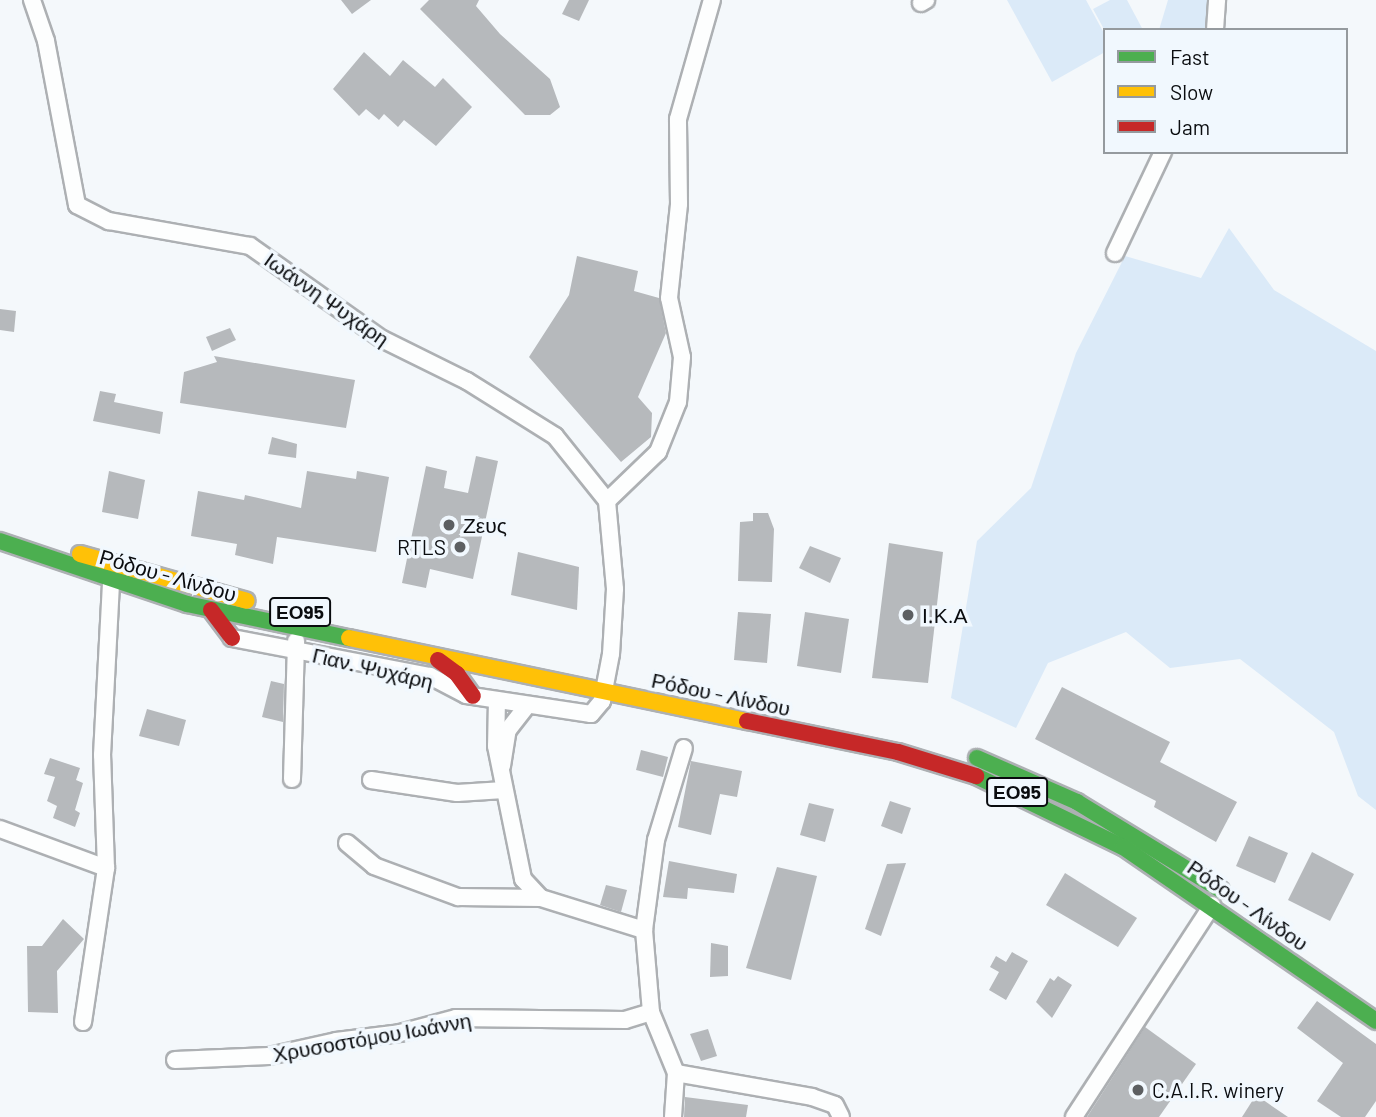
<!DOCTYPE html>
<meta charset="utf-8">
<style>
body{margin:0}
#map{position:relative;width:1376px;height:1117px;overflow:hidden;background:#f4f8fb;font-family:Barlow,sans-serif}
div>[style]{position:absolute}
.green>*{inset:0;background:#dbeaf8}
.building>*{inset:0;background:#b6b9bc}
.roads{filter:drop-shadow(2px 0 #adb0b3) drop-shadow(-2px 0 #adb0b3) drop-shadow(0 2px #adb0b3) drop-shadow(0 -2px #adb0b3)}
.street>*{height:16px;margin:-8px;padding:0 8px;transform-origin:8px;border-radius:8px;background:#fdfefe}
.fast>*{height:16px;margin:-8px;padding:0 8px;transform-origin:8px;border-radius:8px;background:#4caf50}
.slow>*{height:16px;margin:-8px;padding:0 8px;transform-origin:8px;border-radius:8px;background:#ffc107}
.jam>*{height:16px;margin:-8px;padding:0 8px;transform-origin:8px;border-radius:8px;background:#c62828}
.dots>*{width:19px;height:19px;translate:-50% -50%;box-sizing:border-box;border:4px solid #f1f8fe;border-radius:50%}
span{translate:-50% -50%;white-space:nowrap;text-align:center;line-height:1.15;-webkit-text-stroke:7px #f1f8fe;paint-order:stroke}
.shield-label span{padding:2px 5px;background:#f1f8fe;border:2px solid;border-radius:5px;-webkit-text-stroke-width:0}
.shield-label{font-size:19px;color:#0a0c0f;font-weight:700}
.street-label{font-size:21px;color:#0a0c0f}
.poi-label{font-size:21px;color:#0a0c0f}
.left{translate:0 -50%;text-align:left}
.right{translate:-100% -50%;text-align:right}
.legend{position:absolute;left:1103px;top:28px;width:245px;height:126px;box-sizing:border-box;background:#f1f8fe;border:2px solid #959a9e;margin:0;padding:9px 12px;list-style:none;font-size:21px;color:#0a0c0f}
.legend li{display:flex;align-items:center;gap:14px;height:35px}
.legend b{width:35px;border:2px solid #959a9e}
</style>
<div id="map">
<div class="green">
<div style="clip-path:polygon(1007px 0,1086px 0,1105px 35px,1105px 52px,1052px 82px)"></div>
<div style="clip-path:polygon(1110px 0,1127px 0,1143px 30px,1105px 31px,1093px 9px)"></div>
<div style="clip-path:polygon(1168px 0,1213px 0,1211px 30px,1159px 30px)"></div>
<div style="clip-path:polygon(1229px 228px,1274px 290px,1376px 351px,1376px 810px,1358px 796px,1334px 732px,1240px 659px,1170px 668px,1126px 632px,1048px 663px,1016px 728px,951px 698px,977px 541px,1031px 488px,1076px 353px,1125px 256px,1201px 278px)"></div>
</div>
<div class="building">
<div style="clip-path:polygon(341px 0,371px 0,352px 14px)"></div>
<div style="clip-path:polygon(429px 0,479px 0,476px 6px,500px 34px,550px 79px,560px 107px,550px 115px,525px 115px,420px 9px)"></div>
<div style="clip-path:polygon(569px 0,589px 0,579px 21px,562px 14px)"></div>
<div style="clip-path:polygon(364px 52px,390px 76px,403px 60px,435px 87px,443px 78px,472px 107px,436px 146px,404px 120px,398px 127px,384px 114px,379px 120px,366px 109px,359px 116px,333px 89px)"></div>
<div style="clip-path:polygon(577px 256px,638px 271px,634px 291px,659px 298px,666px 333px,638px 397px,652px 413px,651px 437px,621px 462px,529px 357px,569px 295px)"></div>
<div style="clip-path:polygon(0 309px,16px 311px,14px 332px,0 330px)"></div>
<div style="clip-path:polygon(230px 328px,236px 340px,212px 351px,206px 337px)"></div>
<div style="clip-path:polygon(214px 356px,355px 380px,346px 428px,180px 403px,184px 372px,217px 362px)"></div>
<div style="clip-path:polygon(100px 391px,116px 394px,114px 402px,163px 412px,160px 434px,93px 421px)"></div>
<div style="clip-path:polygon(272px 437px,297px 444px,296px 458px,268px 454px)"></div>
<div style="clip-path:polygon(476px 456px,498px 461px,473px 579px,430px 569px,426px 588px,402px 583px,426px 466px,447px 471px,444px 488px,468px 493px)"></div>
<div style="clip-path:polygon(109px 471px,145px 480px,138px 519px,102px 512px)"></div>
<div style="clip-path:polygon(307px 471px,356px 479px,357px 471px,389px 477px,376px 552px,277px 537px,273px 564px,235px 555px,237px 544px,191px 536px,198px 491px,244px 500px,245px 495px,301px 508px)"></div>
<div style="clip-path:polygon(753px 513px,768px 513px,774px 529px,772px 582px,738px 581px,740px 522px,753px 521px)"></div>
<div style="clip-path:polygon(889px 543px,943px 552px,928px 683px,872px 678px)"></div>
<div style="clip-path:polygon(810px 546px,841px 558px,830px 583px,799px 568px)"></div>
<div style="clip-path:polygon(518px 552px,579px 567px,577px 610px,511px 595px)"></div>
<div style="clip-path:polygon(738px 612px,771px 614px,767px 663px,734px 660px)"></div>
<div style="clip-path:polygon(805px 612px,849px 619px,841px 673px,797px 666px)"></div>
<div style="clip-path:polygon(271px 681px,284px 684px,283px 722px,262px 717px)"></div>
<div style="clip-path:polygon(1062px 687px,1170px 742px,1160px 762px,1237px 802px,1216px 842px,1154px 807px,1156px 801px,1035px 739px)"></div>
<div style="clip-path:polygon(147px 709px,186px 720px,179px 746px,139px 736px)"></div>
<div style="clip-path:polygon(641px 750px,668px 757px,663px 777px,636px 770px)"></div>
<div style="clip-path:polygon(50px 758px,80px 768px,76px 780px,83px 783px,75px 810px,80px 813px,75px 827px,53px 818px,57px 806px,47px 801px,55px 777px,44px 774px)"></div>
<div style="clip-path:polygon(691px 761px,742px 771px,737px 797px,720px 794px,711px 835px,678px 827px)"></div>
<div style="clip-path:polygon(890px 801px,911px 808px,902px 834px,881px 826px)"></div>
<div style="clip-path:polygon(809px 803px,834px 809px,825px 842px,800px 835px)"></div>
<div style="clip-path:polygon(1249px 836px,1288px 853px,1275px 883px,1236px 866px)"></div>
<div style="clip-path:polygon(1312px 852px,1354px 874px,1330px 921px,1288px 900px)"></div>
<div style="clip-path:polygon(669px 861px,737px 874px,734px 893px,688px 888px,687px 899px,663px 897px)"></div>
<div style="clip-path:polygon(906px 863px,881px 936px,865px 929px,887px 864px)"></div>
<div style="clip-path:polygon(777px 867px,817px 876px,791px 980px,746px 968px)"></div>
<div style="clip-path:polygon(1065px 873px,1137px 918px,1118px 947px,1046px 905px)"></div>
<div style="clip-path:polygon(606px 885px,627px 890px,621px 912px,600px 905px)"></div>
<div style="clip-path:polygon(63px 919px,84px 939px,57px 971px,58px 1013px,28px 1012px,27px 946px,42px 946px)"></div>
<div style="clip-path:polygon(711px 943px,728px 946px,728px 976px,710px 977px)"></div>
<div style="clip-path:polygon(1012px 952px,1028px 961px,1006px 1000px,989px 990px,999px 972px,990px 967px,996px 956px,1006px 962px)"></div>
<div style="clip-path:polygon(1058px 976px,1072px 985px,1052px 1018px,1036px 1002px,1050px 978px,1054px 981px)"></div>
<div style="clip-path:polygon(1317px 1001px,1376px 1044px,1376px 1101px,1365px 1117px,1341px 1117px,1317px 1101px,1343px 1063px,1297px 1028px)"></div>
<div style="clip-path:polygon(1145px 1027px,1196px 1064px,1159px 1117px,1087px 1117px)"></div>
<div style="clip-path:polygon(708px 1029px,717px 1056px,701px 1061px,690px 1034px)"></div>
<div style="clip-path:polygon(1256px 1095px,1288px 1117px,1242px 1117px)"></div>
<div style="clip-path:polygon(685px 1097px,748px 1105px,746px 1117px,684px 1117px)"></div>
</div>
<div class="roads">
<div class="street">
<div style="left:32px;top:0;width:43px;rotate:71.1deg"></div>
<div style="left:46px;top:41px;width:167px;rotate:79.3deg"></div>
<div style="left:77px;top:205px;width:36px;rotate:27deg"></div>
<div style="left:109px;top:221px;width:143px;rotate:10.1deg"></div>
<div style="left:250px;top:246px;width:161px;rotate:35.2deg"></div>
<div style="left:382px;top:339px;width:95px;rotate:26.3deg"></div>
<div style="left:467px;top:381px;width:104px;rotate:32deg"></div>
<div style="left:555px;top:436px;width:83px;rotate:51.3deg"></div>
<div style="left:607px;top:501px;width:88px;rotate:84.8deg"></div>
<div style="left:615px;top:589px;width:65px;rotate:93.5deg"></div>
<div style="left:611px;top:654px;width:48px;rotate:100.8deg"></div>
<div style="left:602px;top:701px;width:17px;rotate:130deg"></div>
<div style="left:591px;top:714px;width:126px;rotate:-171.4deg"></div>
<div style="left:466px;top:695px;width:41px;rotate:-152.2deg"></div>
<div style="left:430px;top:676px;width:202px;rotate:-169.1deg"></div>
<div style="left:921px;top:3px;width:6px;rotate:-31deg"></div>
<div style="left:1215px;top:30px;width:30px;rotate:-86deg"></div>
<div style="left:1115px;top:253px;width:112px;rotate:-64.6deg"></div>
<div style="left:607px;top:501px;width:71px;rotate:-43.9deg"></div>
<div style="left:658px;top:452px;width:54px;rotate:-68.2deg"></div>
<div style="left:678px;top:402px;width:45px;rotate:-84.9deg"></div>
<div style="left:682px;top:357px;width:60px;rotate:-102.4deg"></div>
<div style="left:669px;top:298px;width:95px;rotate:-83.9deg"></div>
<div style="left:679px;top:204px;width:85px;rotate:-90.7deg"></div>
<div style="left:678px;top:119px;width:124px;rotate:-74.1deg"></div>
<div style="left:497px;top:700px;width:46px;rotate:91.2deg"></div>
<div style="left:496px;top:746px;width:136px;rotate:78.5deg"></div>
<div style="left:523px;top:879px;width:26px;rotate:47deg"></div>
<div style="left:541px;top:898px;width:108px;rotate:17.3deg"></div>
<div style="left:502px;top:766px;width:36px;rotate:-81deg"></div>
<div style="left:508px;top:730px;width:31px;rotate:-52deg"></div>
<div style="left:292px;top:779px;width:138px;rotate:-88.3deg"></div>
<div style="left:371px;top:780px;width:87px;rotate:8.6deg"></div>
<div style="left:457px;top:793px;width:47px;rotate:-3.7deg"></div>
<div style="left:0;top:829px;width:113px;rotate:20.2deg"></div>
<div style="left:347px;top:843px;width:35px;rotate:40deg"></div>
<div style="left:374px;top:866px;width:90px;rotate:20.3deg"></div>
<div style="left:458px;top:897px;width:83px;rotate:0.7deg"></div>
<div style="left:83px;top:1022px;width:156px;rotate:-81.5deg"></div>
<div style="left:106px;top:868px;width:113px;rotate:-92deg"></div>
<div style="left:102px;top:755px;width:174px;rotate:-87deg"></div>
<div style="left:175px;top:1060px;width:94px;rotate:-2.4deg"></div>
<div style="left:269px;top:1056px;width:69px;rotate:-12.6deg"></div>
<div style="left:336px;top:1041px;width:64px;rotate:-7.1deg"></div>
<div style="left:400px;top:1033px;width:58px;rotate:-15deg"></div>
<div style="left:456px;top:1018px;width:169px;rotate:0.7deg"></div>
<div style="left:625px;top:1020px;width:27px;rotate:-17deg"></div>
<div style="left:676px;top:1073px;width:138px;rotate:10deg"></div>
<div style="left:812px;top:1097px;width:24px;rotate:19deg"></div>
<div style="left:835px;top:1105px;width:13px;rotate:63deg"></div>
<div style="left:673px;top:1117px;width:44px;rotate:-86.1deg"></div>
<div style="left:676px;top:1073px;width:66px;rotate:-112.3deg"></div>
<div style="left:651px;top:1012px;width:82px;rotate:-94.9deg"></div>
<div style="left:644px;top:930px;width:91px;rotate:-82.4deg"></div>
<div style="left:656px;top:840px;width:96px;rotate:-73.1deg"></div>
<div style="left:1074px;top:1117px;width:253px;rotate:-56.9deg"></div>
</div>
<div class="fast">
<div style="left:0;top:541px;width:197px;rotate:18.6deg"></div>
<div style="left:187px;top:604px;width:166px;rotate:11.9deg"></div>
<div style="left:977px;top:758px;width:109px;rotate:23.7deg"></div>
<div style="left:1077px;top:802px;width:169px;rotate:31.4deg"></div>
<div style="left:976px;top:776px;width:163px;rotate:25.8deg"></div>
<div style="left:1123px;top:847px;width:307px;rotate:34.5deg"></div>
</div>
<div class="slow">
<div style="left:80px;top:554px;width:173px;rotate:15.7deg"></div>
<div style="left:349px;top:638px;width:407px;rotate:11.8deg"></div>
</div>
<div class="jam">
<div style="left:211px;top:610px;width:35px;rotate:53deg"></div>
<div style="left:438px;top:660px;width:24px;rotate:36deg"></div>
<div style="left:457px;top:674px;width:27px;rotate:54deg"></div>
<div style="left:747px;top:721px;width:154px;rotate:11.6deg"></div>
<div style="left:898px;top:752px;width:82px;rotate:17.1deg"></div>
</div>
</div>
<div class="dots">
<div style="left:449px;top:525px;background:#5c5f62"></div>
<div style="left:460px;top:547px;background:#5c5f62"></div>
<div style="left:908px;top:615px;background:#5c5f62"></div>
<div style="left:1138px;top:1090px;background:#5c5f62"></div>
</div>
<div class="shield-label">
<span style="left:300px;top:612px">ΕΟ95</span>
<span style="left:1017px;top:792px">ΕΟ95</span>
</div>
<div class="street-label">
<span style="left:327px;top:299px;rotate:35deg">Ιωάννη Ψυχάρη</span>
<span style="left:168px;top:575px;rotate:16deg">Ρόδου - Λίνδου</span>
<span style="left:373px;top:668px;rotate:13deg">Γιαν. Ψυχάρη</span>
<span style="left:721px;top:694px;rotate:12deg">Ρόδου - Λίνδου</span>
<span style="left:1248px;top:905px;rotate:35deg">Ρόδου - Λίνδου</span>
<span style="left:372px;top:1037px;rotate:-10deg">Χρυσοστόμου Ιωάννη</span>
</div>
<div class="poi-label">
<span class="left" style="left:463px;top:525px">Ζευς</span>
<span class="right" style="left:446px;top:547px">RTLS</span>
<span class="left" style="left:922px;top:615px">Ι.Κ.Α</span>
<span class="left" style="left:1152px;top:1090px">C.A.I.R. winery</span>
</div>
<ul class="legend">
<li><b style="height:9px;background:#4caf50"></b>Fast</li>
<li><b style="height:9px;background:#ffc107"></b>Slow</li>
<li><b style="height:9px;background:#c62828"></b>Jam</li>
</ul>
</div>
